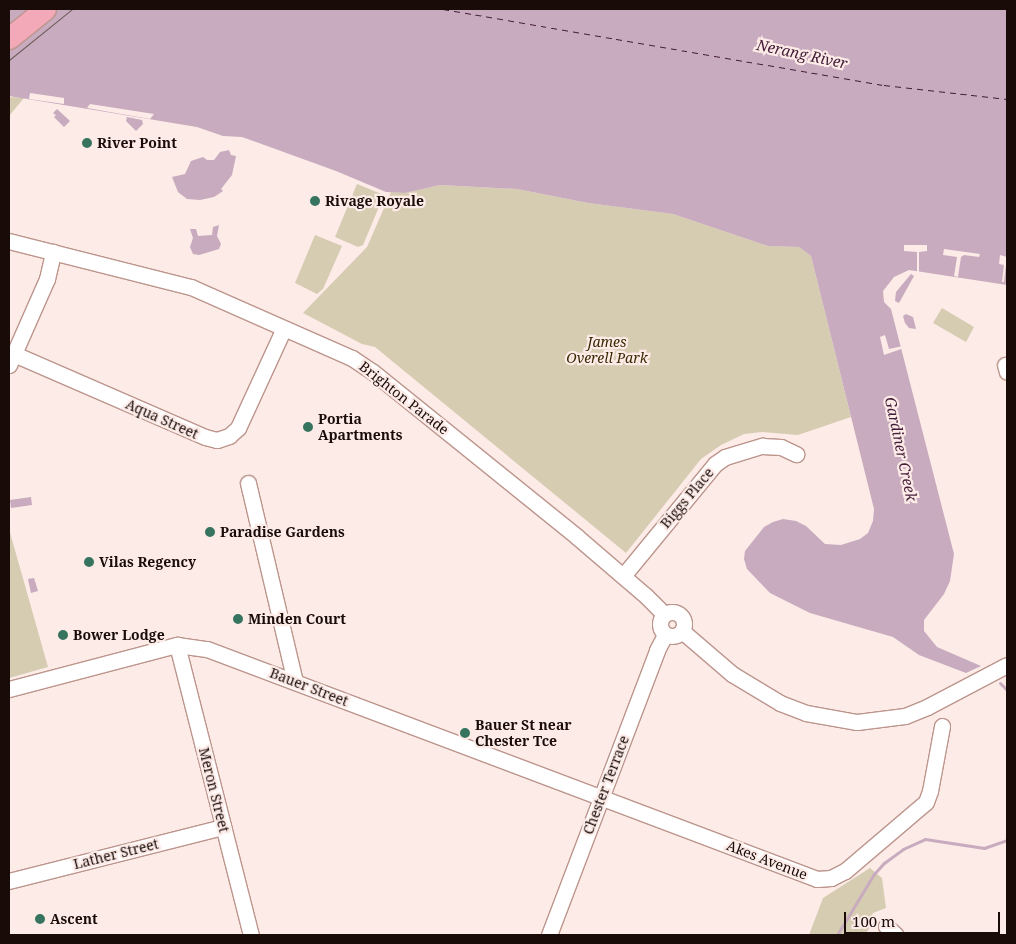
<!DOCTYPE html>
<style>
body{margin:0}
#map{position:relative;width:1016px;height:944px;overflow:hidden;background:#fcebe7;font-family:"Noto Serif",serif}
div>[style]{position:absolute}
.green>*{inset:0;background:#d6ccb2}
.water>*{inset:0;background:#c8abbe}
.pier>*{inset:0;background:#fcebe7}
.stream>*{height:3px;margin:-1.5px;padding:0 1.5px;transform-origin:1.5px;border-radius:1.5px;background:#c8abbe}
.ferry>*{height:1px;margin-top:-0.5px;transform-origin:0;background:repeating-linear-gradient(90deg,#431c38 0 6px,transparent 0 11px)}
.roads{filter:drop-shadow(1px 0 #bc958c) drop-shadow(-1px 0 #bc958c) drop-shadow(0 1px #bc958c) drop-shadow(0 -1px #bc958c)}
.minor>*{height:15px;margin:-7.5px;padding:0 7.5px;transform-origin:7.5px;border-radius:7.5px;background:#fff}
.minor>.ring{margin:-7.5px;padding:0;box-sizing:content-box;background:none;border:15px solid #fff;border-radius:50%}
.highway>*{height:21px;margin:-10.5px;padding:0 10.5px;transform-origin:10.5px;border-radius:10.5px;background:#f3a9b8}
.tram>*{height:1px;margin:-0.5px;padding:0 0.5px;transform-origin:0.5px;border-radius:0.5px;background:#6c5d5a}
.dots>*{width:14px;height:14px;translate:-50% -50%;box-sizing:border-box;border:2px solid #fcebe7;border-radius:50%}
span{translate:-50% -50%;white-space:nowrap;text-align:center;line-height:1.15;-webkit-text-stroke:4.5px #fcebe7;paint-order:stroke}
.poi-label{font-size:14px;color:#180b08;font-weight:700}
.left{translate:0 -50%;text-align:left}
.park-label{font-size:14px;color:#382901;font-style:italic}
.street-label{font-size:14px;color:#180b08}
.water-label{font-size:15px;color:#431c38;font-style:italic}
.frame{position:absolute;inset:0;border:10px solid #180b08;pointer-events:none}
.scale{position:absolute;left:844px;top:912px;width:156px;height:22px;box-sizing:border-box;border:2px solid #180b08;border-top:0;padding-left:6px;font-size:15px;line-height:18px;white-space:nowrap;color:#180b08;-webkit-text-stroke:4px #fcebe7;paint-order:stroke}
</style>
<div id="map">
<div class="green">
<div style="clip-path:polygon(12px 97px,24px 98px,9px 116px,9px 98px)"></div>
<div style="clip-path:polygon(357px 184px,384px 195px,363px 245px,358px 247px,335px 237px)"></div>
<div style="clip-path:polygon(440px 185px,517px 189px,588px 203px,673px 214px,768px 246px,799px 247px,811px 256px,851px 417px,798px 435px,762px 432px,744px 434px,721px 445px,701px 459px,626px 553px,375px 347px,362px 344px,303px 313px,367px 247px,391px 192px,405px 193px)"></div>
<div style="clip-path:polygon(315px 235px,342px 246px,323px 289px,317px 294px,295px 283px)"></div>
<div style="clip-path:polygon(942px 308px,974px 327px,966px 342px,933px 323px)"></div>
<div style="clip-path:polygon(9px 529px,48px 667px,9px 678px)"></div>
<div style="clip-path:polygon(870px 868px,882px 878px,886px 908px,873px 913px,869px 921px,869px 929px,864px 935px,809px 935px,823px 898px)"></div>
</div>
<div class="water">
<div style="clip-path:polygon(9px 9px,1007px 9px,1007px 285px,909px 270px,894px 277px,883px 291px,884px 302px,891px 309px,954px 554px,950px 581px,944px 594px,924px 620px,924px 631px,937px 647px,981px 666px,966px 673px,919px 655px,893px 637px,810px 613px,770px 593px,747px 569px,744px 559px,745px 551px,764px 527px,773px 522px,783px 519px,796px 521px,806px 526px,825px 544px,841px 545px,860px 539px,868px 533px,873px 521px,874px 509px,811px 256px,799px 247px,768px 246px,673px 214px,588px 203px,517px 189px,440px 185px,405px 193px,386px 192px,336px 171px,242px 137px,223px 136px,197px 127px,9px 96px)"></div>
<div style="clip-path:polygon(57px 109px,70px 121px,64px 127px,54px 117px,56px 115px,53px 113px)"></div>
<div style="clip-path:polygon(127px 117px,142px 120px,143px 124px,136px 131px,126px 121px)"></div>
<div style="clip-path:polygon(229px 150px,231px 155px,236px 156px,232px 175px,221px 189px,223px 191px,214px 197px,200px 200px,187px 199px,178px 192px,172px 177px,185px 174px,191px 161px,203px 157px,207px 160px,214px 160px,220px 152px)"></div>
<div style="clip-path:polygon(219px 225px,217px 236px,221px 244px,219px 249px,199px 255px,193px 254px,190px 247px,193px 238px,190px 229px,196px 229px,198px 236px,212px 235px,213px 227px)"></div>
<div style="clip-path:polygon(911px 274px,914px 276px,899px 303px,895px 301px,896px 292px)"></div>
<div style="clip-path:polygon(906px 314px,913px 317px,916px 329px,909px 328px,905px 323px,903px 316px)"></div>
<div style="clip-path:polygon(31px 497px,32px 505px,11px 508px,10px 500px)"></div>
<div style="clip-path:polygon(34px 578px,38px 591px,31px 593px,28px 579px)"></div>
</div>
<div class="pier">
<div style="clip-path:polygon(30px 93px,64px 98px,64px 104px,29px 99px)"></div>
<div style="clip-path:polygon(90px 104px,154px 114px,150px 119px,87px 108px)"></div>
<div style="clip-path:polygon(904px 245px,927px 245px,927px 251px,919px 252px,919px 272px,917px 272px,917px 252px,904px 251px)"></div>
<div style="clip-path:polygon(944px 249px,980px 254px,979px 257px,964px 255px,961px 257px,958px 277px,954px 276px,957px 257px,943px 255px)"></div>
<div style="clip-path:polygon(1000px 255px,1007px 257px,1004px 282px,1002px 282px,1004px 265px,999px 264px)"></div>
<div style="clip-path:polygon(885px 335px,889px 349px,903px 346px,904px 348px,884px 355px,880px 337px)"></div>
</div>
<div class="stream">
<div style="left:1000px;top:683px;width:10px;rotate:45deg"></div>
<div style="left:837px;top:935px;width:71px;rotate:-58.8deg"></div>
<div style="left:874px;top:874px;width:15px;rotate:-48deg"></div>
<div style="left:884px;top:863px;width:24px;rotate:-36deg"></div>
<div style="left:903px;top:849px;width:24px;rotate:-24deg"></div>
<div style="left:925px;top:839px;width:60px;rotate:8.7deg"></div>
<div style="left:984px;top:848px;width:24px;rotate:-19deg"></div>
</div>
<div class="ferry">
<div style="left:443px;top:9px;width:448px;rotate:9.8deg"></div>
<div style="left:884px;top:85px;width:124px;rotate:6.5deg"></div>
</div>
<div class="roads">
<div class="minor">
<div style="left:9px;top:241px;width:188px;rotate:14.2deg"></div>
<div style="left:191px;top:287px;width:176px;rotate:23.8deg"></div>
<div style="left:352px;top:358px;width:25px;rotate:34deg"></div>
<div style="left:373px;top:372px;width:261px;rotate:38.9deg"></div>
<div style="left:576px;top:536px;width:92px;rotate:40.6deg"></div>
<div style="left:646px;top:596px;width:25px;rotate:45deg"></div>
<div style="left:14px;top:354px;width:208px;rotate:23.5deg"></div>
<div style="left:205px;top:437px;width:12px;rotate:14deg"></div>
<div style="left:217px;top:440px;width:13px;rotate:-18deg"></div>
<div style="left:229px;top:436px;width:12px;rotate:-42deg"></div>
<div style="left:238px;top:428px;width:108px;rotate:-65.3deg"></div>
<div style="left:9px;top:365px;width:94px;rotate:-66.2deg"></div>
<div style="left:47px;top:279px;width:28px;rotate:-77deg"></div>
<div style="left:1005px;top:365px;width:7px;rotate:74deg"></div>
<div style="left:248px;top:483px;width:204px;rotate:76.7deg"></div>
<div style="left:623px;top:576px;width:145px;rotate:-50.6deg"></div>
<div style="left:715px;top:464px;width:12px;rotate:-35deg"></div>
<div style="left:725px;top:457px;width:39px;rotate:-17deg"></div>
<div style="left:762px;top:446px;width:19px;rotate:3deg"></div>
<div style="left:781px;top:447px;width:17px;rotate:25deg"></div>
<div class="ring" style="left:660px;top:612px;width:9px;height:9px"></div>
<div style="left:682px;top:631px;width:66px;rotate:40.7deg"></div>
<div style="left:732px;top:674px;width:56px;rotate:31.1deg"></div>
<div style="left:780px;top:703px;width:28px;rotate:21deg"></div>
<div style="left:806px;top:713px;width:52px;rotate:10deg"></div>
<div style="left:857px;top:722px;width:48px;rotate:-7.1deg"></div>
<div style="left:905px;top:716px;width:24px;rotate:-22deg"></div>
<div style="left:927px;top:707px;width:90px;rotate:-27.7deg"></div>
<div style="left:177px;top:645px;width:299px;rotate:75.7deg"></div>
<div style="left:9px;top:689px;width:174px;rotate:-14.7deg"></div>
<div style="left:177px;top:645px;width:30px;rotate:8deg"></div>
<div style="left:207px;top:649px;width:652px;rotate:20.66deg"></div>
<div style="left:817px;top:879px;width:14px;rotate:-4deg"></div>
<div style="left:831px;top:878px;width:16px;rotate:-27deg"></div>
<div style="left:845px;top:871px;width:106px;rotate:-40.4deg"></div>
<div style="left:926px;top:802px;width:12px;rotate:-70deg"></div>
<div style="left:930px;top:791px;width:66px;rotate:-79.5deg"></div>
<div style="left:9px;top:881px;width:221px;rotate:-14.2deg"></div>
<div style="left:886px;top:926px;width:13px;rotate:42deg"></div>
<div style="left:549px;top:935px;width:305px;rotate:-69.2deg"></div>
<div style="left:657px;top:650px;width:17px;rotate:-62deg"></div>
</div>
<div class="highway">
<div style="left:9px;top:38px;width:46px;rotate:-38.9deg"></div>
</div>
</div>
<div class="tram">
<div style="left:9px;top:60px;width:81px;rotate:-39deg"></div>
</div>
<div class="dots">
<div style="left:87px;top:143px;background:#37745f"></div>
<div style="left:315px;top:201px;background:#37745f"></div>
<div style="left:308px;top:427px;background:#37745f"></div>
<div style="left:210px;top:532px;background:#37745f"></div>
<div style="left:89px;top:562px;background:#37745f"></div>
<div style="left:238px;top:619px;background:#37745f"></div>
<div style="left:63px;top:635px;background:#37745f"></div>
<div style="left:465px;top:733px;background:#37745f"></div>
<div style="left:40px;top:919px;background:#37745f"></div>
</div>
<div class="poi-label">
<span class="left" style="left:97px;top:143px">River Point</span>
<span class="left" style="left:325px;top:201px">Rivage Royale</span>
<span class="left" style="left:318px;top:427px">Portia<br>Apartments</span>
<span class="left" style="left:220px;top:532px">Paradise Gardens</span>
<span class="left" style="left:99px;top:562px">Vilas Regency</span>
<span class="left" style="left:248px;top:619px">Minden Court</span>
<span class="left" style="left:73px;top:635px">Bower Lodge</span>
<span class="left" style="left:475px;top:733px">Bauer St near<br>Chester Tce</span>
<span class="left" style="left:50px;top:919px">Ascent</span>
</div>
<div class="park-label">
<span style="left:607px;top:350px">James<br>Overell Park</span>
</div>
<div class="street-label">
<span style="left:404px;top:398px;rotate:38deg">Brighton Parade</span>
<span style="left:162px;top:419px;rotate:24deg">Aqua Street</span>
<span style="left:687px;top:498px;rotate:-50deg">Biggs Place</span>
<span style="left:309px;top:687px;rotate:21deg">Bauer Street</span>
<span style="left:606px;top:785px;rotate:-69deg">Chester Terrace</span>
<span style="left:214px;top:790px;rotate:76deg">Meron Street</span>
<span style="left:116px;top:854px;rotate:-14deg">Lather Street</span>
<span style="left:767px;top:860px;rotate:21deg">Akes Avenue</span>
</div>
<div class="water-label">
<span style="left:802px;top:54px;rotate:12deg">Nerang River</span>
<span style="left:901px;top:449px;rotate:78deg">Gardiner Creek</span>
</div>
<div class="frame"></div>
<div class="scale">100 m</div>
</div>
